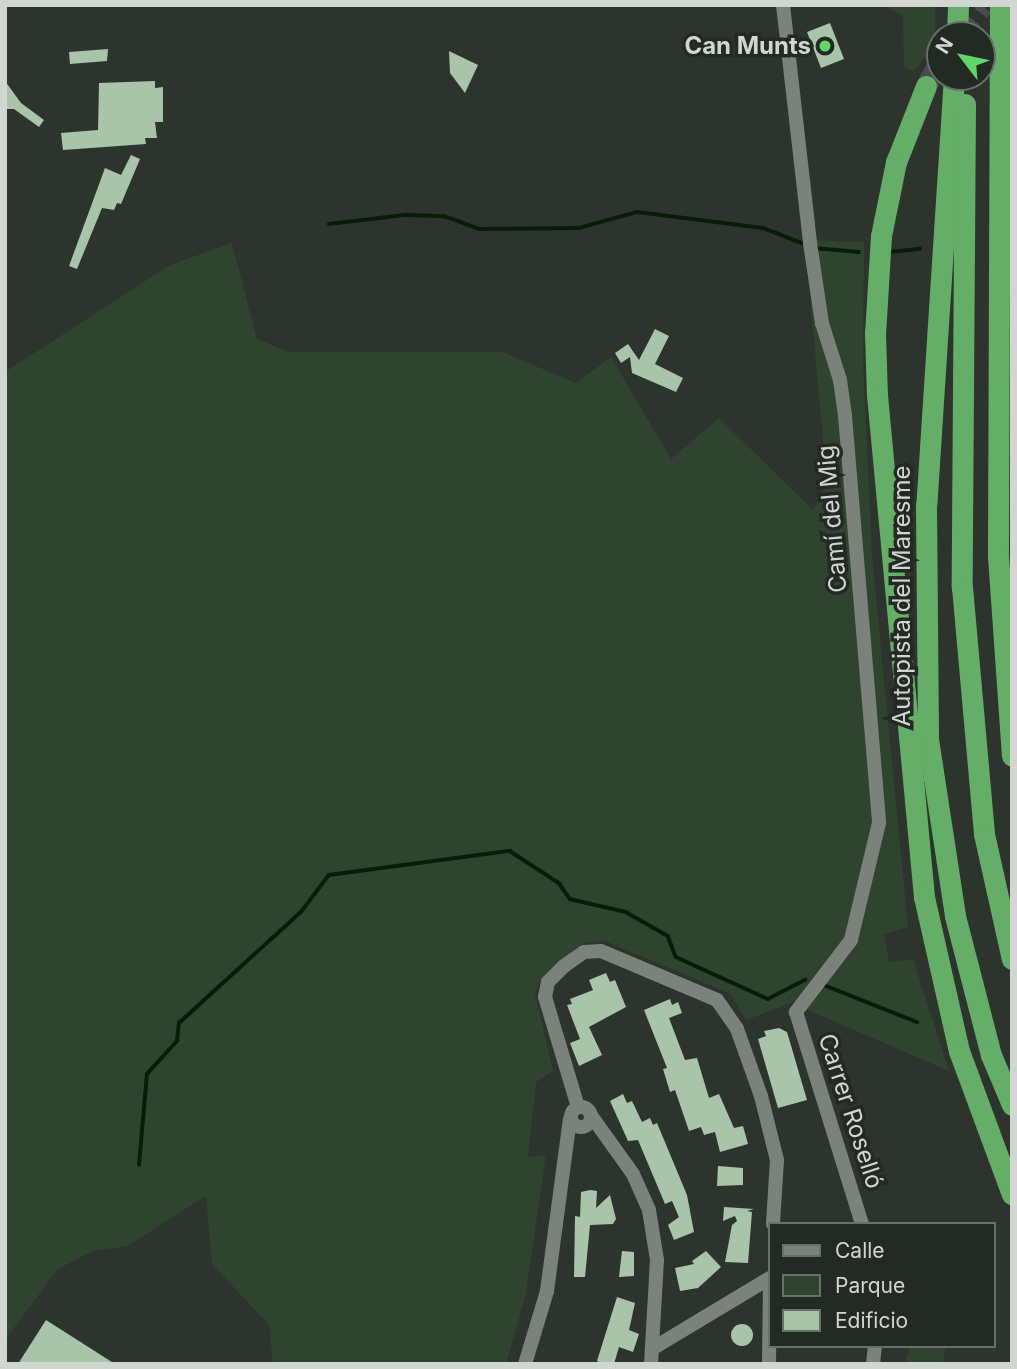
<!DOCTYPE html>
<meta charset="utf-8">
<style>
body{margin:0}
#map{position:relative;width:1017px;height:1369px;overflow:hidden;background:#2d342d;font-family:Inter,sans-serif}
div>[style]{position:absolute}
.green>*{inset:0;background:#2e442f}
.stream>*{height:3.5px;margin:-1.75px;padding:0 1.75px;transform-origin:1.75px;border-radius:1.75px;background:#071d08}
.building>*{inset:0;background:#a9c5a9}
.round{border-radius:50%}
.highway-tunnel>*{height:21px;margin-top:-10.5px;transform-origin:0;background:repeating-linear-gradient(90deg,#464c46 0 21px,transparent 0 31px)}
.minor>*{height:14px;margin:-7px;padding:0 7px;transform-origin:7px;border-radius:7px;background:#7a8279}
.minor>.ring{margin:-7px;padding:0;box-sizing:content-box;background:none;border:14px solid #7a8279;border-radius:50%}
.highway>*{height:21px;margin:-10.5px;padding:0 10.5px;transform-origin:10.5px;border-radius:10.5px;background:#64ae67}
.dots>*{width:19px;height:19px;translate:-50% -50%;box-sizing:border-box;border:4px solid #232a23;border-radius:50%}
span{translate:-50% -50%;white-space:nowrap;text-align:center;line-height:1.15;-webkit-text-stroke:7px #232a23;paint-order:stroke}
.poi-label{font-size:24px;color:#d2d6d2;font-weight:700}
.right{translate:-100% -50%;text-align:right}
.street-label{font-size:24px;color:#d2d6d2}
.frame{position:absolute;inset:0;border:7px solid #d2d6d2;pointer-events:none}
.legend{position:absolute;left:768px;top:1222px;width:228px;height:126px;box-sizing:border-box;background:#232a23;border:2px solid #696f69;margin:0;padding:9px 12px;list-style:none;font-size:21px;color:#d2d6d2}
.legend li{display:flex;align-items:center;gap:14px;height:35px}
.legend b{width:35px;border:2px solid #696f69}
.north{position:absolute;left:926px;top:21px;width:70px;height:70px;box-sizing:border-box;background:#232a23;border:2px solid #696f69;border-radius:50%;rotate:302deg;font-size:19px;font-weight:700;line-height:28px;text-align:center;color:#d2d6d2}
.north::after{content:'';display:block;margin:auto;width:24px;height:32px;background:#61d46a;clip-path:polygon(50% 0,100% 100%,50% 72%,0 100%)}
</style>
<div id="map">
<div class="green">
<div style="clip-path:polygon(884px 5px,935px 5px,935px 42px,914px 72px,904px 67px,903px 16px)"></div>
<div style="clip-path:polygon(805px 240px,864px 242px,863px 359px,872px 556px,908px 927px,884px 934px,889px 962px,913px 959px,949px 1071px,792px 1003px,746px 1020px,731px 994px,605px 941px,583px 943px,541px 979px,535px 993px,553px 1071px,536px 1082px,528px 1157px,546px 1155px,525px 1298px,506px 1364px,273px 1364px,269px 1325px,212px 1264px,206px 1196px,127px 1246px,93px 1251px,58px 1269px,5px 1340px,5px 372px,170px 265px,232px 243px,257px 339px,288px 352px,502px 352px,576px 383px,611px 357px,671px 459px,719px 418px,813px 510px,827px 484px)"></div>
<div style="clip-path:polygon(910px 1346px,946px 1346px,942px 1364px,905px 1364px)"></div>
</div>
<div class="stream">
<div style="left:329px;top:224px;width:78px;rotate:-6.7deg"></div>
<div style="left:406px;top:215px;width:38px;rotate:2deg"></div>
<div style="left:444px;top:216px;width:37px;rotate:20deg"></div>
<div style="left:479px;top:229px;width:100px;rotate:-0.6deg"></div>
<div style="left:579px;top:228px;width:60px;rotate:-15.4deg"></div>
<div style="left:637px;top:212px;width:127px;rotate:7.2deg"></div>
<div style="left:763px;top:228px;width:47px;rotate:21.1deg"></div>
<div style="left:814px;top:248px;width:45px;rotate:5.1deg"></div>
<div style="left:890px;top:252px;width:30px;rotate:-6deg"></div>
<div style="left:826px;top:986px;width:98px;rotate:21.6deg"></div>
<div style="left:139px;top:1165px;width:91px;rotate:-85deg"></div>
<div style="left:147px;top:1074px;width:45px;rotate:-47.7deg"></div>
<div style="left:177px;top:1041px;width:18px;rotate:-84deg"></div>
<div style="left:179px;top:1023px;width:165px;rotate:-42.3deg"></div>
<div style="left:301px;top:912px;width:46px;rotate:-52.9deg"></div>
<div style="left:329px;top:875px;width:183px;rotate:-7.6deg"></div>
<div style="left:510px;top:851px;width:59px;rotate:33.1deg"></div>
<div style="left:559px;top:883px;width:19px;rotate:55deg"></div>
<div style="left:570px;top:899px;width:57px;rotate:13.1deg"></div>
<div style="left:626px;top:912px;width:48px;rotate:29.7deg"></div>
<div style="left:668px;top:936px;width:22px;rotate:69deg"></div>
<div style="left:676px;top:957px;width:101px;rotate:24.5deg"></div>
<div style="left:768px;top:999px;width:42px;rotate:-27.2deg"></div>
</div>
<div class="building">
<div style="clip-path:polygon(830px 23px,844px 59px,821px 68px,807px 32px)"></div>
<div style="clip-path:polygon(108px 49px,107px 61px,70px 64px,69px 52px)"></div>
<div style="clip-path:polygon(449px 51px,478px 65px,465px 93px,450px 73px)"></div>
<div style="clip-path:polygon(5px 81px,21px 103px,44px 120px,39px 127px,14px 109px,5px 109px)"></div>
<div style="clip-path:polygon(155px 81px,155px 88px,163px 87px,163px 122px,155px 122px,157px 138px,145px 138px,146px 144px,63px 150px,61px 133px,98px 130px,99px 83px)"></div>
<div style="clip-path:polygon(131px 155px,140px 159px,121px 204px,117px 203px,114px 210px,102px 208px,77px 269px,69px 266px,105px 168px,121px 175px)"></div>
<div style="clip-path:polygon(655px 329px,669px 336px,655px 364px,683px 378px,676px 392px,632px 373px,630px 357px,621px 363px,615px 353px,628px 344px,639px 360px)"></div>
<div style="clip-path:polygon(606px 973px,610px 982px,615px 980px,626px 1007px,589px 1027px,602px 1055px,579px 1066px,570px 1043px,580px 1039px,567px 1005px,572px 1004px,570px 999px,593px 990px,589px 980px)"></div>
<div style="clip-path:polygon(670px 999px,672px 1005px,678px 1002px,682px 1013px,669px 1018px,685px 1060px,697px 1058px,709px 1098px,719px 1094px,734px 1128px,743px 1126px,748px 1144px,720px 1152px,715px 1132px,704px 1135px,701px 1127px,689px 1131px,675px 1090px,670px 1092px,663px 1069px,667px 1068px,644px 1010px)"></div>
<div style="clip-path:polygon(779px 1028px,787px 1032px,807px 1100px,778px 1108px,758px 1039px,766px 1036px,764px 1031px)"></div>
<div style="clip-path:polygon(623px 1094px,627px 1103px,632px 1101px,642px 1122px,650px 1118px,653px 1125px,657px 1123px,687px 1195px,694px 1232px,674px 1240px,668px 1225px,679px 1217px,672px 1201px,665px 1204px,638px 1140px,628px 1141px,610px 1101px)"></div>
<div style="clip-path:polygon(718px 1166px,743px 1168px,743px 1185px,717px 1186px)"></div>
<div style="clip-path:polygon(590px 1190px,597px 1191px,596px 1208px,610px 1195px,616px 1219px,613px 1224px,590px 1225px,585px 1277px,574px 1277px,575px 1216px,580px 1217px,581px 1192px)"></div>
<div style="clip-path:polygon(724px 1207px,754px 1209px,747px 1211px,752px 1212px,748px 1263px,725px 1262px,732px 1225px,737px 1221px,735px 1216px,723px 1221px)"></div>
<div style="clip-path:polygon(622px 1251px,634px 1252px,634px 1276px,619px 1277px)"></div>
<div style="clip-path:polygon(706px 1251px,721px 1267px,698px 1288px,680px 1291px,675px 1268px,694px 1264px,692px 1261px)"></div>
<div style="clip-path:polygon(617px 1297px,635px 1303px,629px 1330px,639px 1334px,633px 1352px,619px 1347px,614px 1364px,603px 1364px,597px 1361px)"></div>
<div style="clip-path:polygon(46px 1320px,115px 1364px,18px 1364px)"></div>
<div class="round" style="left:731px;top:1324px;width:22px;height:22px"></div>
</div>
<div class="highway-tunnel">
<div style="left:959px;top:35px;width:38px;rotate:-51deg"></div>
<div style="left:926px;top:86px;width:28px;rotate:-60deg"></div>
</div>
<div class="minor">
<div style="left:783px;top:5px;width:240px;rotate:83.5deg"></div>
<div style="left:810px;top:243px;width:81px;rotate:81.5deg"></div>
<div style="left:822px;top:323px;width:60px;rotate:72.5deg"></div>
<div style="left:840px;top:380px;width:36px;rotate:82deg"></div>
<div style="left:845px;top:416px;width:408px;rotate:85.2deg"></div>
<div style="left:879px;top:823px;width:120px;rotate:103.5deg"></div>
<div style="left:851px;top:940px;width:91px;rotate:127.4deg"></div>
<div style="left:796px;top:1012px;width:222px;rotate:72.7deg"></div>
<div class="ring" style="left:571px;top:1107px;width:6px;height:6px"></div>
<div style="left:578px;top:1107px;width:115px;rotate:-106.7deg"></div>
<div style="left:545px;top:997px;width:15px;rotate:-79deg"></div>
<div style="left:548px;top:982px;width:23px;rotate:-45deg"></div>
<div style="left:564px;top:966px;width:24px;rotate:-35deg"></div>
<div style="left:584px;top:952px;width:17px;rotate:-3deg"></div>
<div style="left:601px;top:951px;width:126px;rotate:22.9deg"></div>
<div style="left:717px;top:1000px;width:35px;rotate:55deg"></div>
<div style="left:737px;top:1029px;width:71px;rotate:70.3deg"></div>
<div style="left:761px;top:1096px;width:66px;rotate:76deg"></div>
<div style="left:777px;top:1160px;width:64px;rotate:93.6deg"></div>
<div style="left:590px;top:1114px;width:74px;rotate:54.4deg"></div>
<div style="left:633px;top:1174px;width:39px;rotate:66deg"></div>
<div style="left:649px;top:1210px;width:51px;rotate:80.9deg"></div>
<div style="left:657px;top:1260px;width:104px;rotate:93.3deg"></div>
<div style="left:655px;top:1347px;width:134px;rotate:-31deg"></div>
<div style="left:525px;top:1364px;width:76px;rotate:-73.2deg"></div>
<div style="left:547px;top:1291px;width:174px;rotate:-82.4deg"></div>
<div style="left:769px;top:1364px;width:84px;rotate:-89.3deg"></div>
<div style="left:873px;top:1364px;width:18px;rotate:-84deg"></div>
</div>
<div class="highway">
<div style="left:1000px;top:5px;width:551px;rotate:90.21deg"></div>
<div style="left:998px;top:556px;width:200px;rotate:86deg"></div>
<div style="left:957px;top:35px;width:30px;rotate:-88deg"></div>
<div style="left:954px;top:77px;width:429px;rotate:93.7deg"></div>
<div style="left:926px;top:505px;width:234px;rotate:89.5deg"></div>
<div style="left:928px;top:739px;width:179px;rotate:81.3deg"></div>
<div style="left:955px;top:916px;width:144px;rotate:75.5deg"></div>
<div style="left:991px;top:1055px;width:54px;rotate:67.2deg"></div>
<div style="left:926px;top:86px;width:82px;rotate:111.5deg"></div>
<div style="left:896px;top:162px;width:76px;rotate:101.5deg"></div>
<div style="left:881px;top:236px;width:97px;rotate:93.5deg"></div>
<div style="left:875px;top:333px;width:62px;rotate:88.2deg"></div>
<div style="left:877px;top:395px;width:504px;rotate:84.65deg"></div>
<div style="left:924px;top:897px;width:158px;rotate:77.2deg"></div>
<div style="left:959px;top:1051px;width:153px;rotate:69.7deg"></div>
<div style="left:965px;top:104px;width:483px;rotate:90.4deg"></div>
<div style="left:962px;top:587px;width:248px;rotate:84.9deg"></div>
<div style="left:984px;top:834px;width:128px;rotate:77.4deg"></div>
</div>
<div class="dots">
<div style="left:825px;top:46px;background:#61d46a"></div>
</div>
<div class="poi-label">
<span class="right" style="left:811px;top:46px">Can Munts</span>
</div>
<div class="street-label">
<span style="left:832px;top:519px;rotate:-95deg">Camí del Mig</span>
<span style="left:902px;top:596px;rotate:-90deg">Autopista del Maresme</span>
<span style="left:851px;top:1111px;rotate:72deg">Carrer Roselló</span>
</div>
<div class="frame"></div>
<ul class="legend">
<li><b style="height:9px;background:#7a8279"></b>Calle</li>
<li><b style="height:19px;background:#2e442f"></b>Parque</li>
<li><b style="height:19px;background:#a9c5a9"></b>Edificio</li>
</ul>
<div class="north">N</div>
</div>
